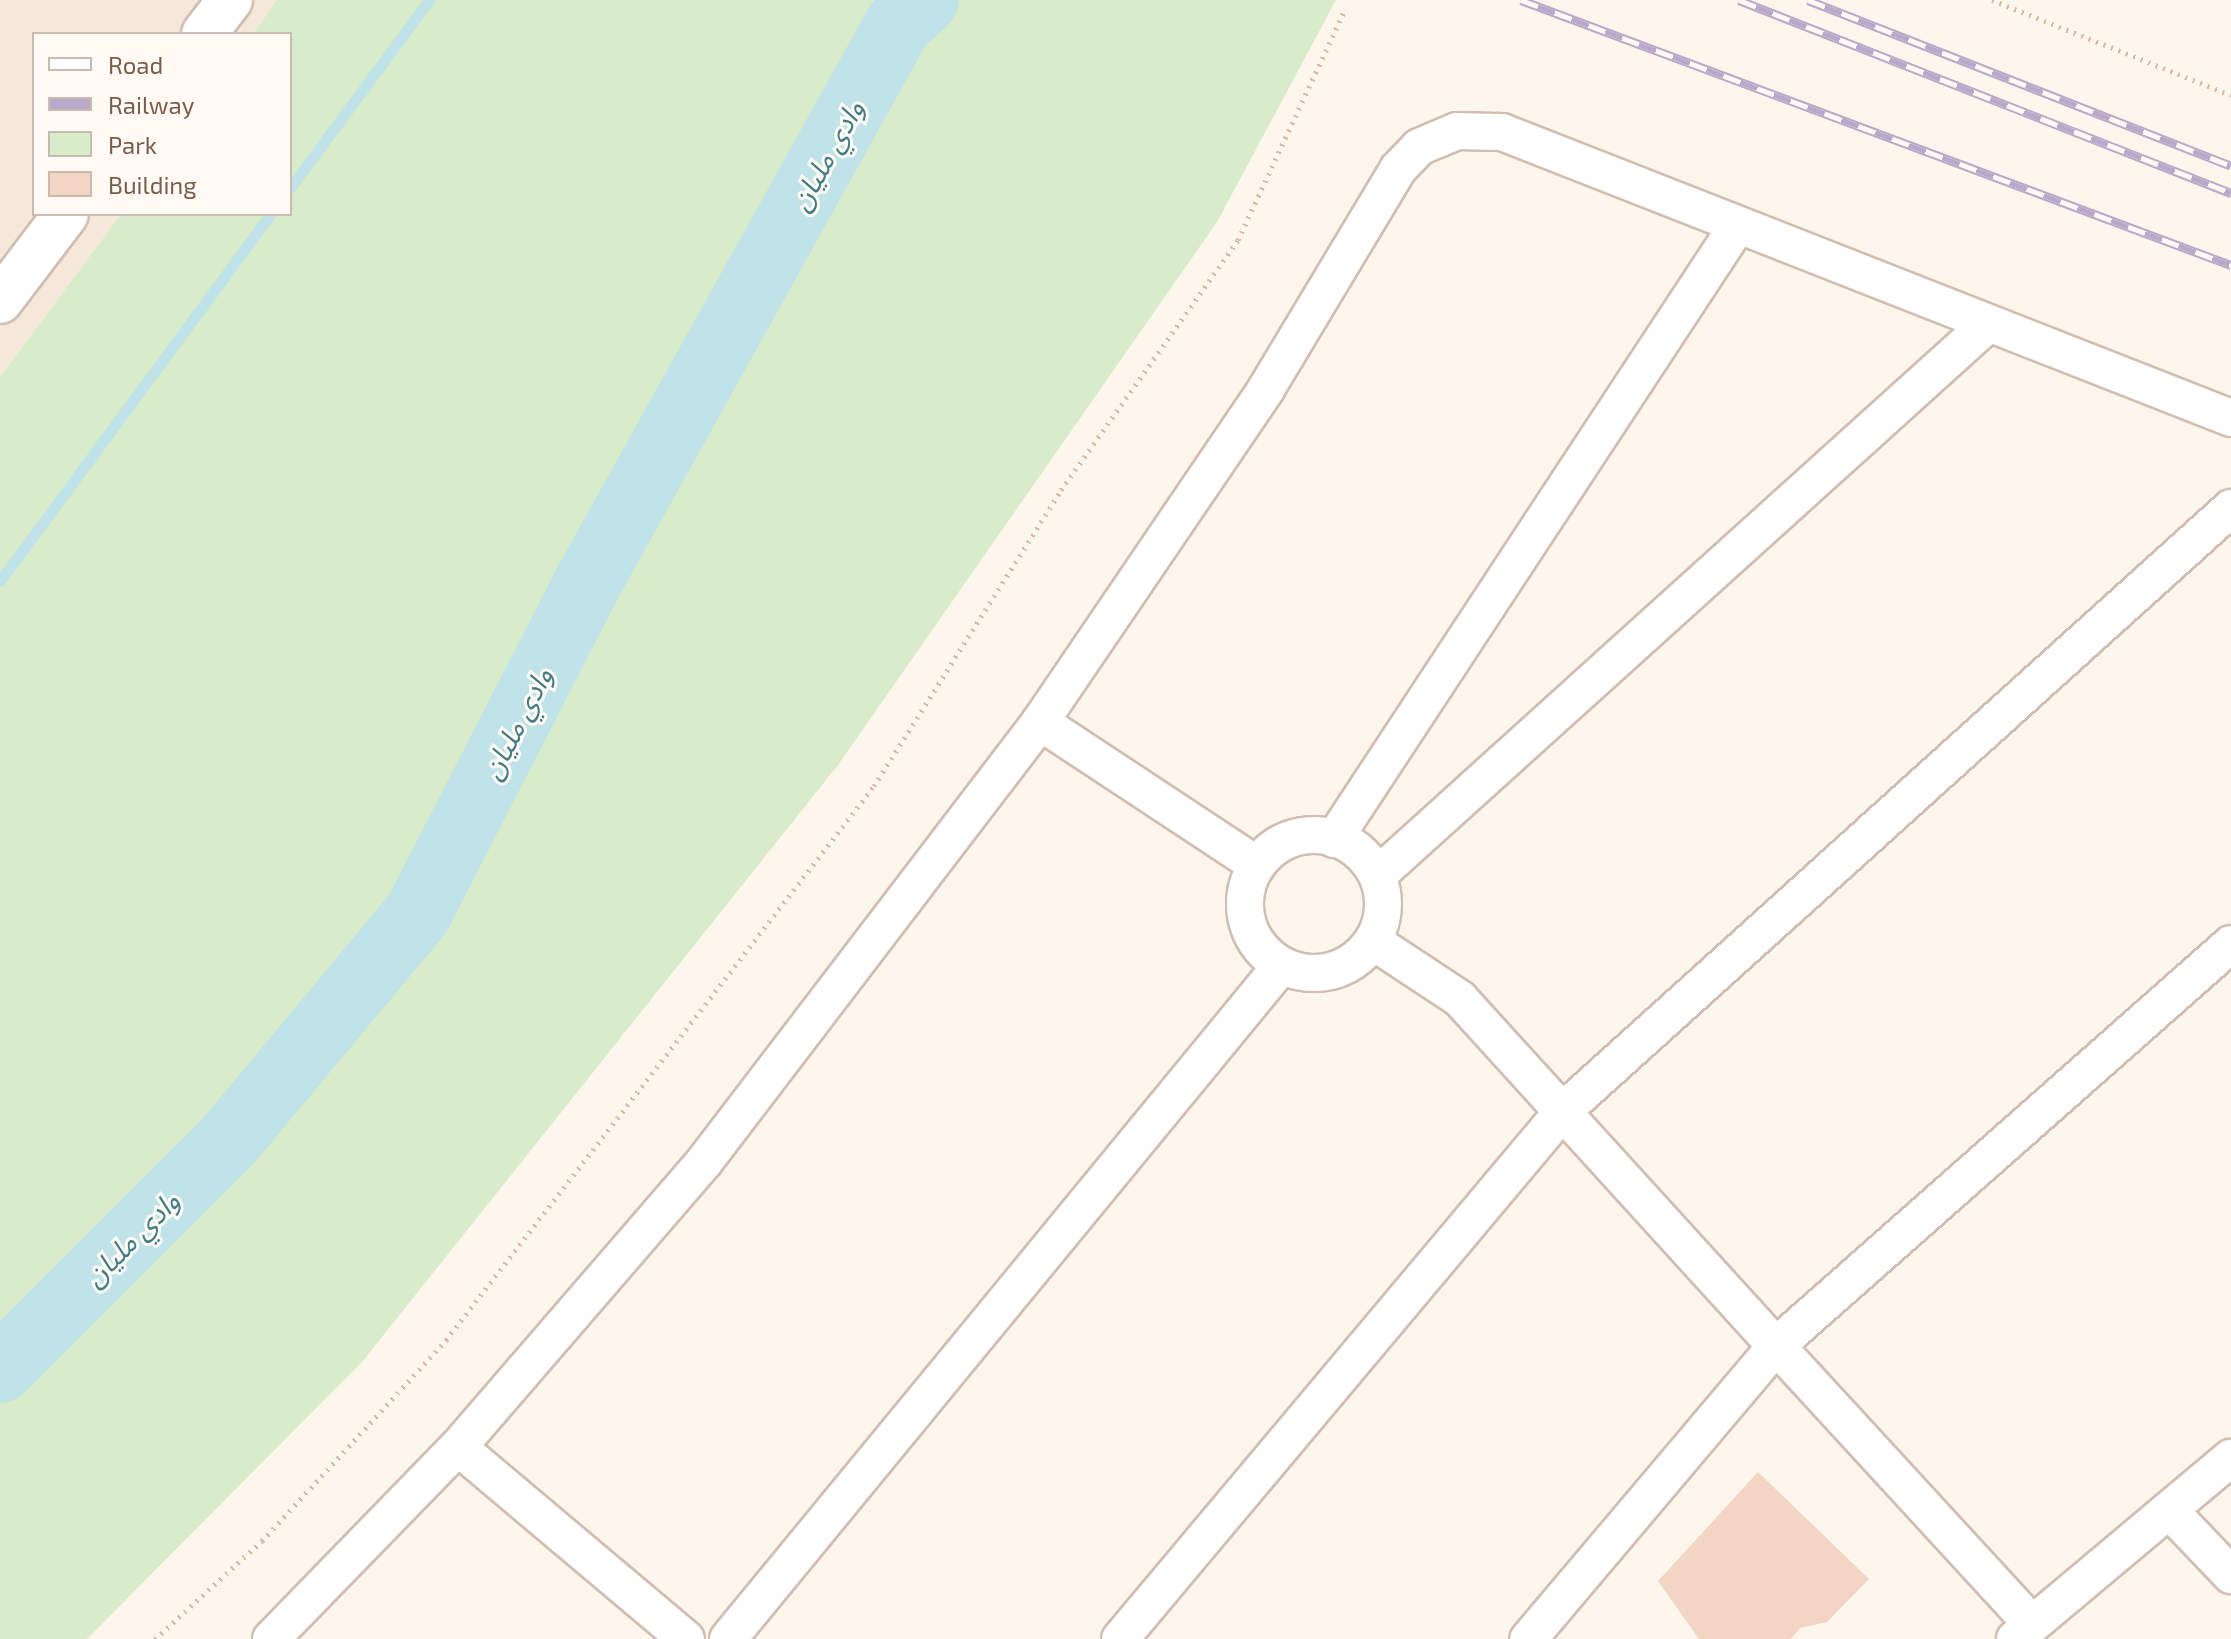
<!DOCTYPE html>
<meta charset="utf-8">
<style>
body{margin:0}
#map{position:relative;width:2231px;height:1639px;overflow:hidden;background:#fdf6ec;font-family:"Exo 2","Noto Sans Arabic",sans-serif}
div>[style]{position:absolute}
.residential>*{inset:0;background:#f5e8da}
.green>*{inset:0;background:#d8ecc9}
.stream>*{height:11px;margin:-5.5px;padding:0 5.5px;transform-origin:5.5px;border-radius:5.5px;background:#bfe3e8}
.river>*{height:68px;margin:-34px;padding:0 34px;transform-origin:34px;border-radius:34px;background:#bfe3e8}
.building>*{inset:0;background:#f3d5c3}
.path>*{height:5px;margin-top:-2.5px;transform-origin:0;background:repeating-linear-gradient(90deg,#d9b8a5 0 2px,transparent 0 8px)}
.roads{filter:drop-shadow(2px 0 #d1beb0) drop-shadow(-2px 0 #d1beb0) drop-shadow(0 2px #d1beb0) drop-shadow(0 -2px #d1beb0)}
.street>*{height:36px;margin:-18px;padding:0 18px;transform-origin:18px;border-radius:18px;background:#fff}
.street>.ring{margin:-18px;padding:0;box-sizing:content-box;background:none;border:36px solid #fff;border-radius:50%}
.secondary>*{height:44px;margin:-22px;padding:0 22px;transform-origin:22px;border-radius:22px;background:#fff}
.rail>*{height:9px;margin-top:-4.5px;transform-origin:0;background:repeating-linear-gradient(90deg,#fffaf3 0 18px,#b9a8c9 0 36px);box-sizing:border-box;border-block:2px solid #b9a8c9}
span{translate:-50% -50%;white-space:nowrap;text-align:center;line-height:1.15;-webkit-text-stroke:6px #fffaf3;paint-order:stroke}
.water-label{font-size:28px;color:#437c86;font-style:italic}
.legend{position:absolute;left:32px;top:32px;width:260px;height:184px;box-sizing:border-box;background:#fffaf3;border:2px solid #cabbb1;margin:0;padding:10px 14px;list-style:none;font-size:24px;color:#7a5c4d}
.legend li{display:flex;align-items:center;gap:16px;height:40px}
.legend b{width:40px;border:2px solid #cabbb1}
</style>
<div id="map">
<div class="residential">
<div style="clip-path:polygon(0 0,277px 0,253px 34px,34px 34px,34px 214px,121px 214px,0 377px)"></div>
</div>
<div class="green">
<div style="clip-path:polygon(277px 0,1336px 0,1217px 222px,838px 765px,362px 1362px,87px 1639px,0 1639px,0 377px,121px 214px,290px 214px,290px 34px,253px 34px)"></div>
</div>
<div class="stream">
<div style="left:290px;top:188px;width:234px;rotate:-53.5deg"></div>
<div style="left:0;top:581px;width:456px;rotate:-53.6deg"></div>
</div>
<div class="river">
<div style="left:0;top:1369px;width:325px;rotate:-45deg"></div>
<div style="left:230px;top:1139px;width:294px;rotate:-50.2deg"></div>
<div style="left:418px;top:913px;width:370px;rotate:-62.8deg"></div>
<div style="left:587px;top:584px;width:640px;rotate:-60.91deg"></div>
<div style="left:898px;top:25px;width:37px;rotate:-43deg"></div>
</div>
<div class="building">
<div style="clip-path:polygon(1758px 1472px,1869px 1579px,1827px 1622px,1800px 1628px,1791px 1639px,1699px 1639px,1658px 1581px)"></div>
</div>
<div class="path">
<div style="left:1992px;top:0;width:257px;rotate:21.7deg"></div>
<div style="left:155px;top:1639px;width:145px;rotate:-42.5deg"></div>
<div style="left:262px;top:1541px;width:273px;rotate:-47.5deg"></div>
<div style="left:446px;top:1340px;width:700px;rotate:-52.31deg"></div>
<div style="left:874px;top:786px;width:350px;rotate:-57.7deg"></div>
<div style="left:1061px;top:490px;width:306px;rotate:-54.7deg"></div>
<div style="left:1238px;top:240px;width:254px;rotate:-65.1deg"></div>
</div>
<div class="roads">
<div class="street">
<div style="left:1040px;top:722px;width:260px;rotate:33.4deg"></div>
<div class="ring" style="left:1245px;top:835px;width:102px;height:102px"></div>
<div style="left:1334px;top:839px;width:735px;rotate:-56.66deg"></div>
<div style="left:1378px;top:875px;width:823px;rotate:-42.1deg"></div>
<div style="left:1374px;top:942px;width:103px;rotate:33.5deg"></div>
<div style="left:1460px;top:999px;width:469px;rotate:47.7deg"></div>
<div style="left:1776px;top:1346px;width:384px;rotate:130.2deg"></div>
<div style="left:458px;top:1447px;width:298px;rotate:40.1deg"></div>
<div style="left:2169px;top:1510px;width:90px;rotate:46.4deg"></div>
<div style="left:2032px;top:1624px;width:378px;rotate:-132.6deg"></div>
<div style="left:1776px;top:1346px;width:607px;rotate:-41.46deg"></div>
<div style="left:271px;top:1639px;width:268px;rotate:-45.8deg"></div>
<div style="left:458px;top:1447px;width:376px;rotate:-49.2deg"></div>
<div style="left:704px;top:1162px;width:554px;rotate:-52.63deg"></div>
<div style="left:1040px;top:722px;width:402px;rotate:-55.8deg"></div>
<div style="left:1266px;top:389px;width:257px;rotate:-59deg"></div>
<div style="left:1398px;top:169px;width:30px;rotate:-46deg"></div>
<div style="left:1419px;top:147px;width:41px;rotate:-22.8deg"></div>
<div style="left:1457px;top:131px;width:45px;rotate:1.3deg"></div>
<div style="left:1502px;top:132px;width:783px;rotate:21.42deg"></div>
<div style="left:728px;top:1639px;width:871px;rotate:-50.59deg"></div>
<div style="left:1120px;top:1639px;width:689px;rotate:-50deg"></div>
<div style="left:1563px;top:1111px;width:900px;rotate:-42.07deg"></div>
<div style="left:2015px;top:1639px;width:282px;rotate:-40deg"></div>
</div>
<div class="secondary">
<div style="left:204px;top:34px;width:43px;rotate:-52.6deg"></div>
<div style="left:0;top:301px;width:109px;rotate:-52.8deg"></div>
</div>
</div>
<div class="rail">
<div style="left:1521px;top:0;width:758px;rotate:20.47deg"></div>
<div style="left:1739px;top:0;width:529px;rotate:21.42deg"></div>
<div style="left:1808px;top:0;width:454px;rotate:21.4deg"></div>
</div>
<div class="water-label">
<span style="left:826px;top:155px;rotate:-61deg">وادي مليان</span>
<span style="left:516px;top:723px;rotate:-63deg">وادي مليان</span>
<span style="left:131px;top:1238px;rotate:-45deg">وادي مليان</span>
</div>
<ul class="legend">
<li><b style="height:10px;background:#fff"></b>Road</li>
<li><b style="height:10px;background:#b9a8c9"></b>Railway</li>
<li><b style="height:22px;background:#d8ecc9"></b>Park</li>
<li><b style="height:22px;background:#f3d5c3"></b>Building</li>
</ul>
</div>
